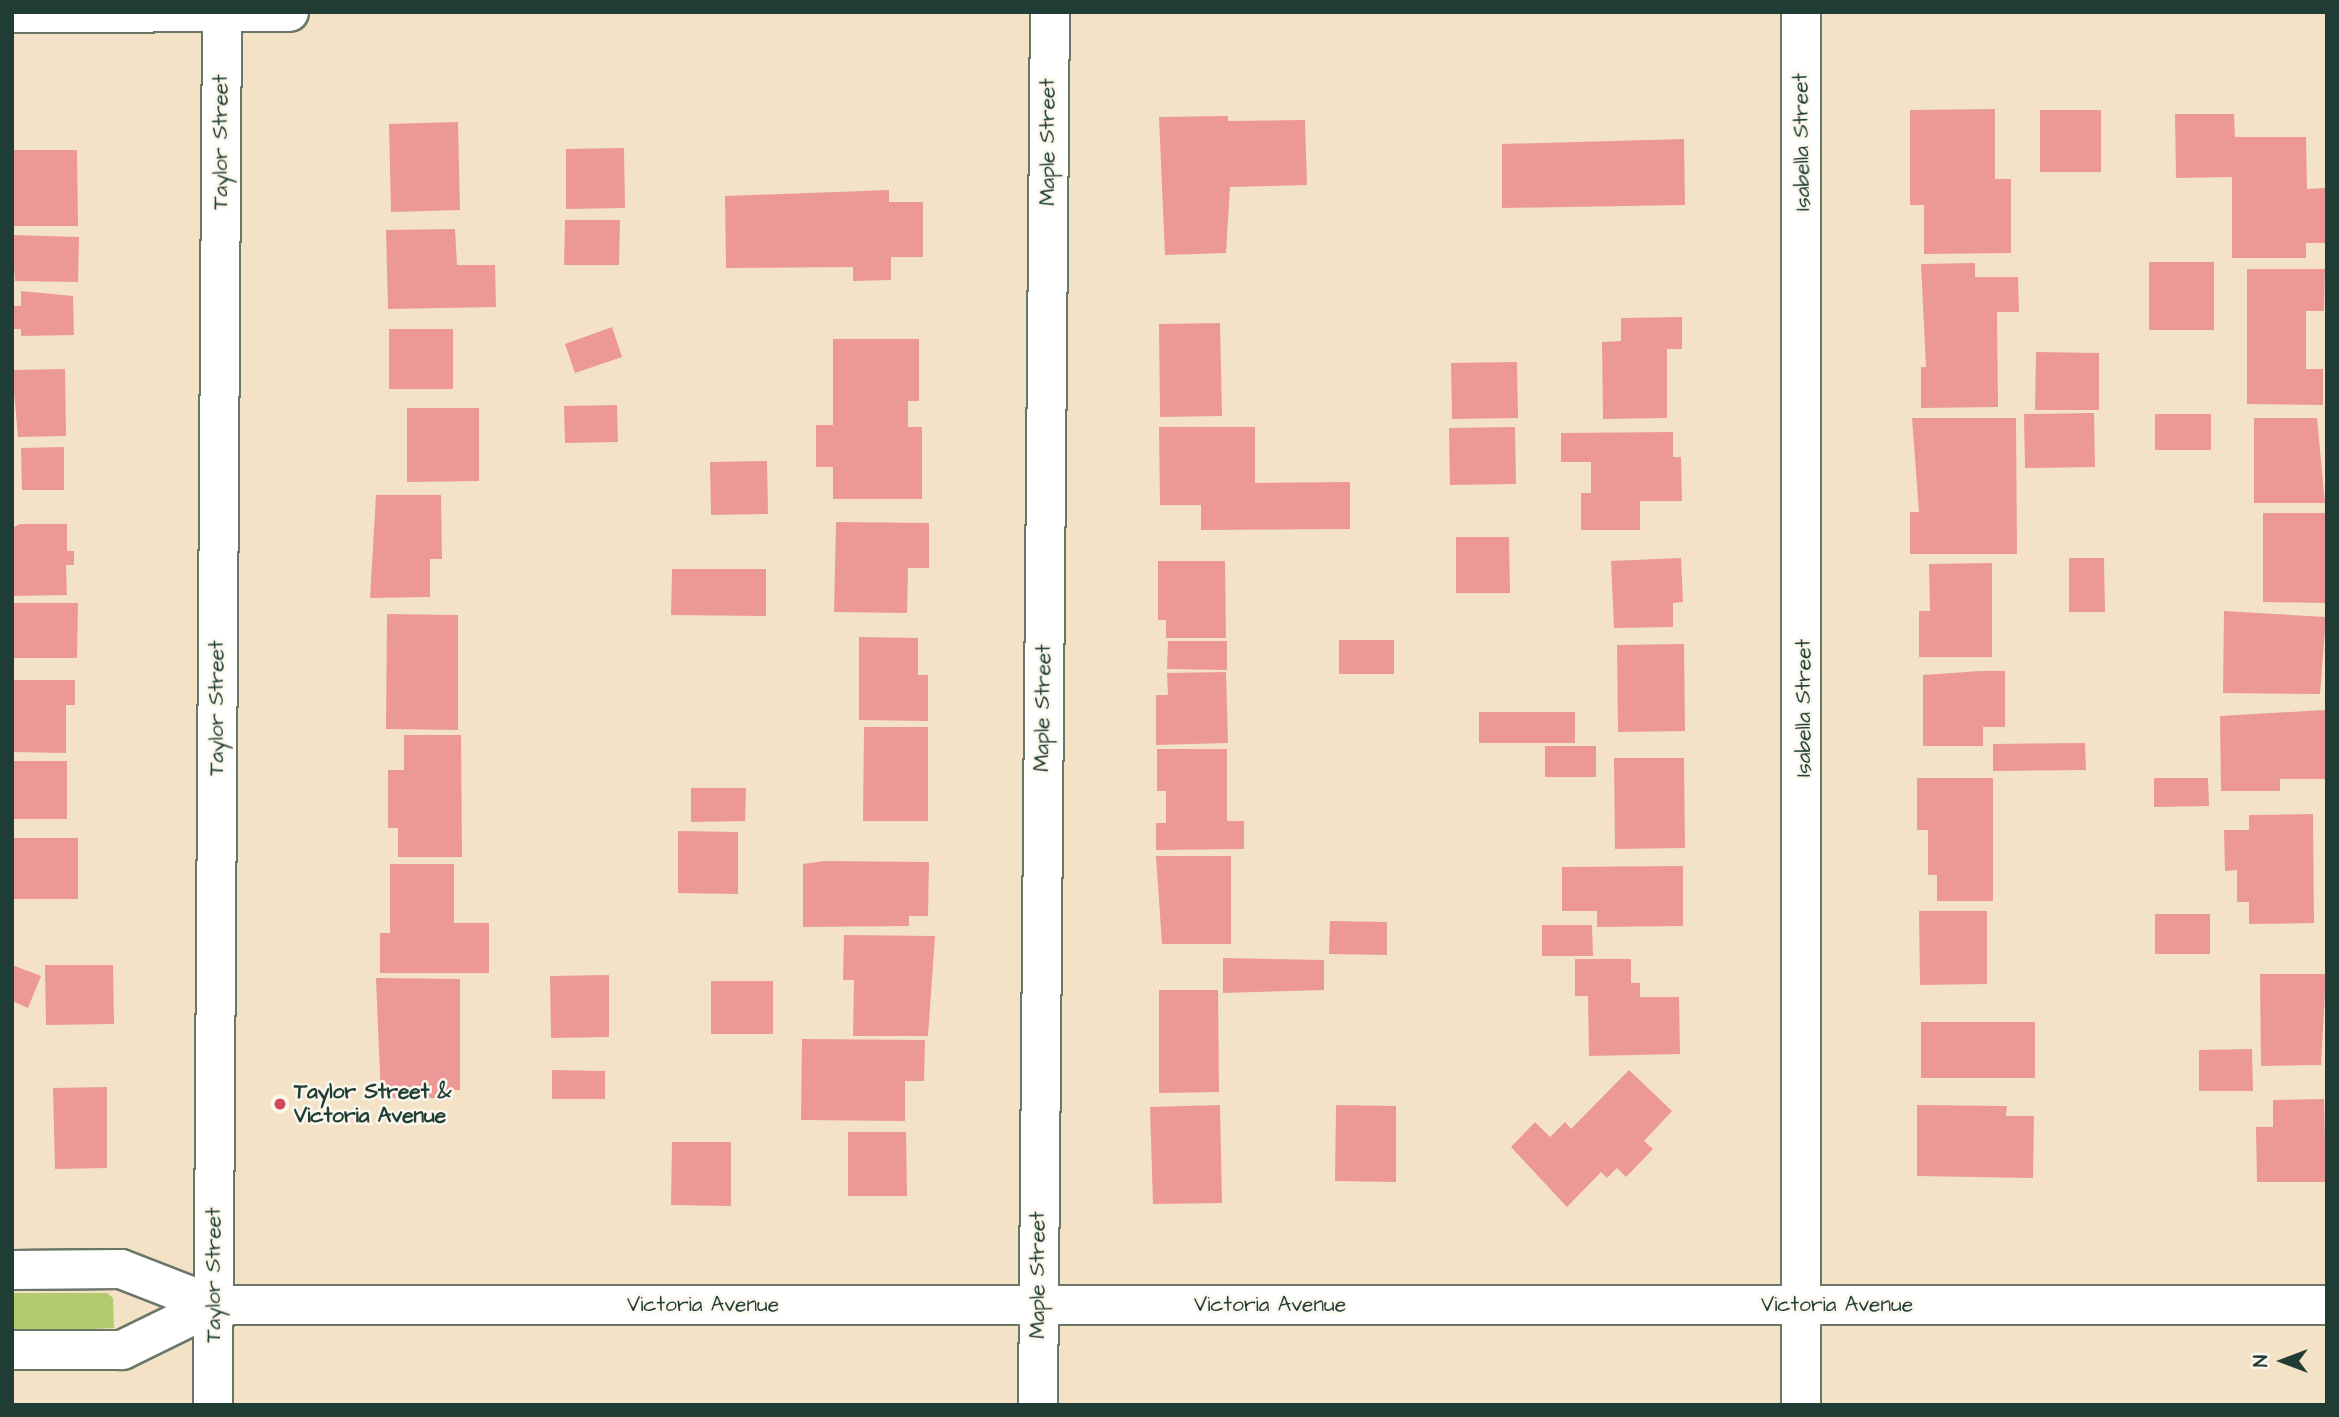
<!DOCTYPE html>
<style>
body{margin:0}
#map{position:relative;width:2339px;height:1417px;overflow:hidden;background:#f4e2c7;font-family:"Architects Daughter",sans-serif}
div>[style]{position:absolute}
.green>*{inset:0;background:#b3ca6e}
.building>*{inset:0;background:#ec9897}
.roads{filter:drop-shadow(2px 0 #6a7767) drop-shadow(-2px 0 #6a7767) drop-shadow(0 2px #6a7767) drop-shadow(0 -2px #6a7767)}
.minor>*{height:38px;margin:-19px;padding:0 19px;transform-origin:19px;border-radius:19px;background:#fff}
.tertiary>*{height:38px;margin:-19px;padding:0 19px;transform-origin:19px;border-radius:19px;background:#fff}
.secondary>*{height:38px;margin:-19px;padding:0 19px;transform-origin:19px;border-radius:19px;background:#fff}
.dots>*{width:19px;height:19px;translate:-50% -50%;box-sizing:border-box;border:4px solid #fbf7ec;border-radius:50%}
span{translate:-50% -50%;white-space:nowrap;text-align:center;line-height:1.15;-webkit-text-stroke:5px #fbf7ec;paint-order:stroke}
.street-label{font-size:21px;color:#1f3d34}
.poi-label{font-size:21px;color:#1f3d34;font-weight:700}
.left{translate:0 -50%;text-align:left}
.frame{position:absolute;inset:0;border:14px solid #1f3d34;pointer-events:none}
.north{position:absolute;left:2248px;top:1326px;width:70px;height:70px;-webkit-text-stroke:5px #fbf7ec;paint-order:stroke;rotate:270deg;font-size:19px;font-weight:700;line-height:28px;text-align:center;color:#1f3d34}
.north::after{content:'';display:block;margin:auto;width:24px;height:32px;background:#1f3d34;clip-path:polygon(50% 0,100% 100%,50% 72%,0 100%)}
</style>
<div id="map">
<div class="green">
<div style="clip-path:polygon(12px 1293px,107px 1293px,113px 1298px,114px 1328px,12px 1333px)"></div>
</div>
<div class="building">
<div style="clip-path:polygon(1995px 109px,1995px 179px,2011px 179px,2011px 253px,1924px 254px,1924px 205px,1910px 205px,1910px 110px)"></div>
<div style="clip-path:polygon(2040px 110px,2101px 110px,2101px 172px,2040px 172px)"></div>
<div style="clip-path:polygon(2175px 114px,2234px 114px,2235px 137px,2306px 137px,2307px 189px,2326px 188px,2326px 243px,2306px 243px,2306px 258px,2232px 258px,2232px 177px,2176px 178px)"></div>
<div style="clip-path:polygon(1228px 116px,1228px 121px,1305px 120px,1307px 185px,1230px 187px,1226px 253px,1165px 255px,1159px 117px)"></div>
<div style="clip-path:polygon(458px 122px,460px 210px,391px 212px,389px 124px)"></div>
<div style="clip-path:polygon(1684px 139px,1685px 205px,1502px 208px,1502px 144px)"></div>
<div style="clip-path:polygon(624px 148px,625px 208px,566px 209px,566px 149px)"></div>
<div style="clip-path:polygon(12px 150px,77px 150px,78px 226px,12px 226px)"></div>
<div style="clip-path:polygon(889px 190px,889px 202px,923px 202px,923px 257px,891px 257px,891px 280px,853px 281px,853px 267px,726px 268px,725px 196px)"></div>
<div style="clip-path:polygon(565px 220px,620px 220px,619px 265px,564px 265px)"></div>
<div style="clip-path:polygon(455px 229px,457px 265px,495px 265px,496px 307px,388px 309px,386px 230px)"></div>
<div style="clip-path:polygon(12px 235px,79px 237px,78px 282px,15px 281px)"></div>
<div style="clip-path:polygon(2149px 262px,2214px 262px,2214px 330px,2149px 330px)"></div>
<div style="clip-path:polygon(1975px 263px,1975px 277px,2018px 277px,2019px 312px,1997px 312px,1998px 407px,1921px 408px,1921px 367px,1926px 367px,1921px 264px)"></div>
<div style="clip-path:polygon(2247px 269px,2325px 269px,2324px 311px,2306px 311px,2306px 369px,2323px 369px,2323px 405px,2247px 404px)"></div>
<div style="clip-path:polygon(21px 291px,73px 296px,74px 335px,21px 336px,21px 329px,12px 329px,12px 306px,21px 306px)"></div>
<div style="clip-path:polygon(1682px 317px,1682px 349px,1667px 349px,1667px 418px,1603px 419px,1602px 342px,1621px 341px,1621px 318px)"></div>
<div style="clip-path:polygon(1220px 323px,1222px 416px,1160px 417px,1159px 324px)"></div>
<div style="clip-path:polygon(612px 327px,622px 357px,575px 373px,565px 344px)"></div>
<div style="clip-path:polygon(389px 329px,453px 329px,453px 389px,389px 389px)"></div>
<div style="clip-path:polygon(833px 339px,919px 339px,919px 401px,908px 401px,908px 427px,922px 427px,922px 499px,833px 499px,833px 467px,816px 467px,816px 425px,833px 425px)"></div>
<div style="clip-path:polygon(2036px 352px,2099px 353px,2099px 410px,2035px 410px)"></div>
<div style="clip-path:polygon(1517px 362px,1518px 418px,1452px 419px,1451px 363px)"></div>
<div style="clip-path:polygon(65px 369px,66px 436px,18px 437px,12px 370px)"></div>
<div style="clip-path:polygon(617px 405px,618px 442px,565px 443px,564px 406px)"></div>
<div style="clip-path:polygon(407px 408px,479px 408px,479px 481px,407px 482px)"></div>
<div style="clip-path:polygon(2094px 413px,2095px 467px,2025px 468px,2024px 414px)"></div>
<div style="clip-path:polygon(2155px 414px,2211px 414px,2211px 450px,2155px 450px)"></div>
<div style="clip-path:polygon(1912px 418px,2016px 418px,2017px 554px,1910px 554px,1910px 512px,1919px 512px)"></div>
<div style="clip-path:polygon(2254px 418px,2317px 418px,2325px 503px,2254px 503px)"></div>
<div style="clip-path:polygon(1159px 427px,1255px 427px,1255px 483px,1350px 482px,1350px 529px,1201px 530px,1201px 505px,1160px 505px)"></div>
<div style="clip-path:polygon(1515px 427px,1516px 484px,1450px 485px,1449px 428px)"></div>
<div style="clip-path:polygon(1673px 432px,1673px 457px,1681px 457px,1682px 501px,1640px 501px,1640px 530px,1581px 530px,1581px 493px,1591px 493px,1591px 462px,1561px 462px,1561px 433px)"></div>
<div style="clip-path:polygon(64px 447px,64px 490px,22px 490px,21px 448px)"></div>
<div style="clip-path:polygon(767px 461px,768px 514px,711px 515px,710px 462px)"></div>
<div style="clip-path:polygon(376px 495px,441px 495px,442px 559px,430px 559px,430px 597px,370px 598px)"></div>
<div style="clip-path:polygon(2263px 513px,2325px 513px,2325px 603px,2263px 602px)"></div>
<div style="clip-path:polygon(836px 522px,929px 523px,929px 568px,908px 568px,907px 613px,834px 612px)"></div>
<div style="clip-path:polygon(20px 524px,67px 524px,67px 551px,74px 551px,74px 565px,66px 565px,67px 595px,12px 596px,12px 528px)"></div>
<div style="clip-path:polygon(1456px 537px,1509px 537px,1510px 593px,1456px 593px)"></div>
<div style="clip-path:polygon(1681px 558px,1683px 602px,1673px 603px,1673px 627px,1614px 628px,1611px 561px)"></div>
<div style="clip-path:polygon(2069px 558px,2104px 558px,2105px 612px,2069px 612px)"></div>
<div style="clip-path:polygon(1158px 561px,1225px 561px,1226px 638px,1166px 638px,1166px 620px,1158px 620px)"></div>
<div style="clip-path:polygon(1992px 563px,1992px 657px,1919px 657px,1919px 611px,1930px 611px,1929px 564px)"></div>
<div style="clip-path:polygon(672px 569px,766px 569px,766px 616px,671px 615px)"></div>
<div style="clip-path:polygon(12px 603px,78px 603px,77px 658px,12px 658px)"></div>
<div style="clip-path:polygon(2224px 611px,2326px 617px,2320px 694px,2223px 693px)"></div>
<div style="clip-path:polygon(387px 614px,458px 615px,458px 730px,386px 729px)"></div>
<div style="clip-path:polygon(859px 637px,918px 638px,918px 675px,928px 675px,928px 721px,859px 720px)"></div>
<div style="clip-path:polygon(1339px 640px,1394px 640px,1394px 674px,1339px 674px)"></div>
<div style="clip-path:polygon(1168px 641px,1227px 641px,1227px 670px,1167px 669px)"></div>
<div style="clip-path:polygon(1684px 644px,1685px 731px,1618px 732px,1617px 645px)"></div>
<div style="clip-path:polygon(1980px 671px,2005px 671px,2005px 727px,1983px 727px,1983px 746px,1923px 746px,1923px 675px)"></div>
<div style="clip-path:polygon(1226px 672px,1228px 743px,1156px 745px,1156px 695px,1168px 695px,1167px 673px)"></div>
<div style="clip-path:polygon(12px 680px,75px 680px,75px 705px,66px 705px,66px 753px,12px 752px)"></div>
<div style="clip-path:polygon(2325px 710px,2325px 779px,2280px 779px,2280px 791px,2221px 791px,2220px 716px)"></div>
<div style="clip-path:polygon(1479px 712px,1575px 712px,1575px 743px,1479px 743px)"></div>
<div style="clip-path:polygon(864px 727px,928px 727px,928px 821px,863px 821px)"></div>
<div style="clip-path:polygon(404px 735px,461px 735px,462px 857px,398px 857px,398px 828px,388px 828px,388px 770px,404px 770px)"></div>
<div style="clip-path:polygon(2085px 743px,2086px 770px,1993px 771px,1993px 744px)"></div>
<div style="clip-path:polygon(1545px 746px,1596px 746px,1596px 777px,1545px 777px)"></div>
<div style="clip-path:polygon(1157px 749px,1227px 749px,1227px 821px,1244px 821px,1244px 849px,1156px 850px,1156px 823px,1166px 823px,1166px 791px,1157px 791px)"></div>
<div style="clip-path:polygon(1614px 758px,1684px 758px,1685px 848px,1615px 849px)"></div>
<div style="clip-path:polygon(12px 761px,67px 761px,67px 819px,12px 819px)"></div>
<div style="clip-path:polygon(1917px 778px,1993px 778px,1993px 901px,1937px 901px,1937px 875px,1928px 875px,1928px 830px,1917px 830px)"></div>
<div style="clip-path:polygon(2154px 778px,2208px 778px,2209px 806px,2154px 807px)"></div>
<div style="clip-path:polygon(691px 788px,746px 788px,745px 821px,691px 822px)"></div>
<div style="clip-path:polygon(2313px 814px,2314px 923px,2249px 924px,2249px 902px,2237px 902px,2237px 870px,2225px 871px,2224px 830px,2249px 830px,2249px 815px)"></div>
<div style="clip-path:polygon(678px 831px,738px 832px,738px 894px,678px 893px)"></div>
<div style="clip-path:polygon(12px 838px,78px 838px,78px 899px,12px 899px)"></div>
<div style="clip-path:polygon(1156px 856px,1231px 856px,1231px 944px,1162px 944px)"></div>
<div style="clip-path:polygon(824px 861px,929px 862px,928px 916px,909px 916px,909px 926px,803px 927px,803px 864px)"></div>
<div style="clip-path:polygon(390px 864px,454px 864px,454px 923px,489px 923px,489px 973px,380px 973px,380px 933px,390px 933px)"></div>
<div style="clip-path:polygon(1683px 866px,1683px 926px,1597px 927px,1597px 911px,1562px 911px,1562px 867px)"></div>
<div style="clip-path:polygon(1919px 911px,1987px 911px,1987px 984px,1920px 985px)"></div>
<div style="clip-path:polygon(2155px 914px,2210px 914px,2210px 954px,2155px 954px)"></div>
<div style="clip-path:polygon(1330px 921px,1387px 922px,1387px 955px,1329px 954px)"></div>
<div style="clip-path:polygon(1542px 925px,1592px 925px,1593px 956px,1542px 956px)"></div>
<div style="clip-path:polygon(844px 935px,935px 936px,928px 1036px,853px 1036px,854px 980px,843px 980px)"></div>
<div style="clip-path:polygon(1223px 958px,1324px 960px,1324px 990px,1223px 993px)"></div>
<div style="clip-path:polygon(1575px 959px,1631px 959px,1631px 983px,1640px 983px,1640px 997px,1679px 997px,1680px 1054px,1589px 1056px,1588px 996px,1575px 996px)"></div>
<div style="clip-path:polygon(12px 965px,41px 976px,28px 1008px,12px 1001px)"></div>
<div style="clip-path:polygon(45px 965px,113px 965px,114px 1024px,46px 1025px)"></div>
<div style="clip-path:polygon(2260px 974px,2326px 974px,2321px 1065px,2261px 1066px)"></div>
<div style="clip-path:polygon(609px 975px,609px 1037px,551px 1038px,550px 976px)"></div>
<div style="clip-path:polygon(376px 978px,460px 979px,460px 1090px,440px 1090px,440px 1098px,381px 1098px)"></div>
<div style="clip-path:polygon(711px 981px,773px 981px,773px 1034px,711px 1034px)"></div>
<div style="clip-path:polygon(1159px 990px,1218px 990px,1219px 1092px,1159px 1093px)"></div>
<div style="clip-path:polygon(1921px 1022px,2035px 1022px,2035px 1078px,1921px 1078px)"></div>
<div style="clip-path:polygon(802px 1039px,925px 1040px,924px 1081px,905px 1081px,905px 1121px,801px 1120px)"></div>
<div style="clip-path:polygon(2252px 1049px,2253px 1091px,2199px 1091px,2199px 1050px)"></div>
<div style="clip-path:polygon(552px 1070px,605px 1071px,605px 1099px,552px 1099px)"></div>
<div style="clip-path:polygon(1629px 1070px,1672px 1111px,1644px 1141px,1653px 1149px,1626px 1177px,1617px 1168px,1607px 1178px,1601px 1172px,1567px 1207px,1511px 1147px,1535px 1122px,1550px 1137px,1565px 1122px,1571px 1129px)"></div>
<div style="clip-path:polygon(107px 1087px,107px 1168px,55px 1169px,53px 1088px)"></div>
<div style="clip-path:polygon(2324px 1099px,2326px 1182px,2257px 1182px,2256px 1127px,2273px 1127px,2273px 1100px)"></div>
<div style="clip-path:polygon(1220px 1105px,1222px 1203px,1153px 1204px,1150px 1107px)"></div>
<div style="clip-path:polygon(1336px 1105px,1396px 1106px,1396px 1182px,1335px 1181px)"></div>
<div style="clip-path:polygon(1917px 1105px,2007px 1106px,2006px 1116px,2034px 1116px,2033px 1178px,1917px 1176px)"></div>
<div style="clip-path:polygon(848px 1132px,906px 1132px,907px 1196px,848px 1196px)"></div>
<div style="clip-path:polygon(672px 1142px,731px 1142px,731px 1206px,671px 1205px)"></div>
</div>
<div class="roads">
<div class="minor">
<div style="left:12px;top:13px;width:277px;rotate:-0.2deg"></div>
<div style="left:1038px;top:1405px;width:1393px;rotate:-89.51deg"></div>
<div style="left:1801px;top:1405px;width:1393px;rotate:-90deg"></div>
</div>
<div class="tertiary">
<div style="left:12px;top:1270px;width:109px;rotate:-0.5deg"></div>
<div style="left:121px;top:1269px;width:100px;rotate:21.2deg"></div>
<div style="left:214px;top:1305px;width:2113px"></div>
<div style="left:12px;top:1350px;width:110px"></div>
<div style="left:122px;top:1350px;width:102px;rotate:-26.1deg"></div>
</div>
<div class="secondary">
<div style="left:213px;top:1405px;width:1393px;rotate:-89.63deg"></div>
</div>
</div>
<div class="dots">
<div style="left:280px;top:1104px;background:#d1495b"></div>
</div>
<div class="street-label">
<span style="left:221px;top:142px;rotate:-90deg">Taylor Street</span>
<span style="left:1048px;top:142px;rotate:-90deg">Maple Street</span>
<span style="left:1802px;top:142px;rotate:-91deg">Isabella Street</span>
<span style="left:217px;top:708px;rotate:-90deg">Taylor Street</span>
<span style="left:1043px;top:708px;rotate:-89deg">Maple Street</span>
<span style="left:1804px;top:708px;rotate:-90deg">Isabella Street</span>
<span style="left:214px;top:1275px;rotate:-90deg">Taylor Street</span>
<span style="left:1038px;top:1275px;rotate:-90deg">Maple Street</span>
<span style="left:703px;top:1305px">Victoria Avenue</span>
<span style="left:1270px;top:1305px">Victoria Avenue</span>
<span style="left:1837px;top:1305px">Victoria Avenue</span>
</div>
<div class="poi-label">
<span class="left" style="left:294px;top:1104px">Taylor Street &amp;<br>Victoria Avenue</span>
</div>
<div class="frame"></div>
<div class="north">N</div>
</div>
